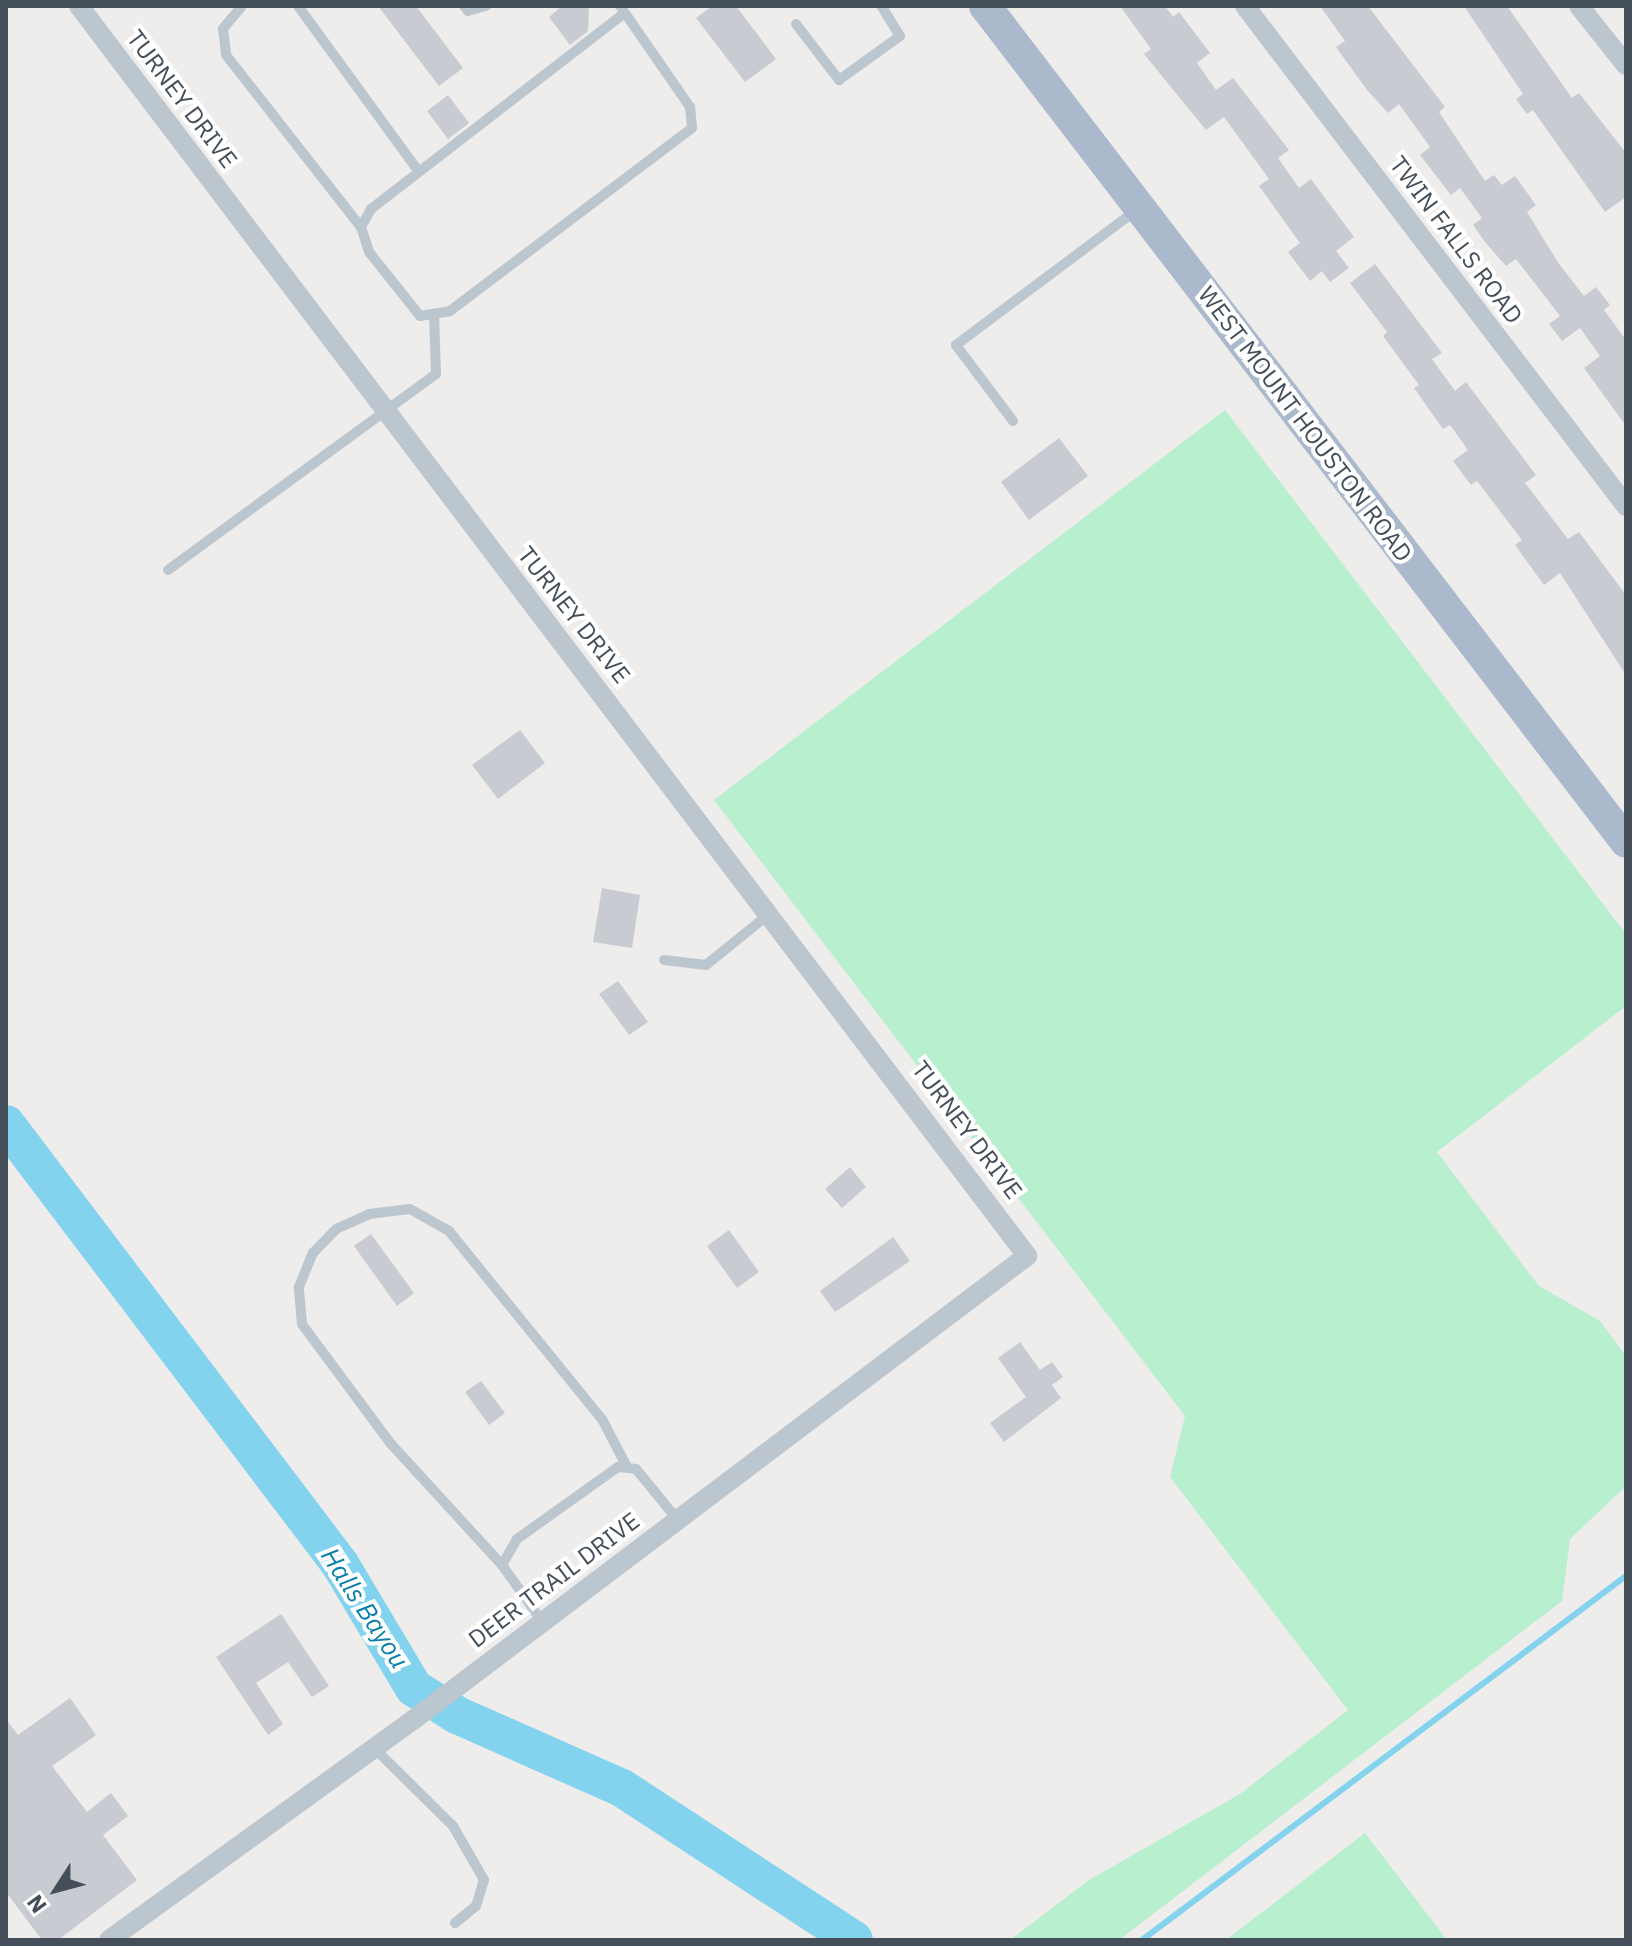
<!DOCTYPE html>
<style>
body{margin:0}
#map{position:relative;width:1632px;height:1946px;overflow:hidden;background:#efecec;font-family:"IBM Plex Sans",sans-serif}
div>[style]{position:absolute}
.green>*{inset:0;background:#b8efcf}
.stream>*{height:6px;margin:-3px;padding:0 3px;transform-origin:3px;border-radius:3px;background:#83d3ee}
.river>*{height:38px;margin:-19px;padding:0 19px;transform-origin:19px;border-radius:19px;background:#83d3ee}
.building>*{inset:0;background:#c8cbd1}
.lane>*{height:10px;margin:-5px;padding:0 5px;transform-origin:5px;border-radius:5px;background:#bcc6cf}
.street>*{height:20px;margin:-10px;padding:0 10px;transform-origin:10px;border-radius:10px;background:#bcc6cf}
.primary>*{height:32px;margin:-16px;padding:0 16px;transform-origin:16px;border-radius:16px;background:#aabacc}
span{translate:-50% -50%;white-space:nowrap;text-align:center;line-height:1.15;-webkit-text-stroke:8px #fff;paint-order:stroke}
.street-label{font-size:24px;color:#444f5a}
.water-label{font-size:26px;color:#0880a8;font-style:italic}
.frame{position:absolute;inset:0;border:8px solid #444f5a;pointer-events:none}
.north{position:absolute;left:16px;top:1850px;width:80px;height:80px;-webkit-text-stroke:6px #fff;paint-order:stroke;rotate:234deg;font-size:22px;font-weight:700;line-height:32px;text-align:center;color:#444f5a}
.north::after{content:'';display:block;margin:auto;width:28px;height:36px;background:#444f5a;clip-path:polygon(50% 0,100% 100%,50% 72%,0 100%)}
</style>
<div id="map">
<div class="green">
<div style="clip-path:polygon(1225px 410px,1626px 934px,1626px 1006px,1437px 1152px,1539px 1286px,1600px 1321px,1626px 1356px,1626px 1486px,1570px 1539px,1562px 1601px,1119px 1940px,1010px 1940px,1089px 1880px,1240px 1794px,1348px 1710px,1170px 1477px,1185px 1416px,714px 800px)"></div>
<div style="clip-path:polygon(1365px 1833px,1447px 1940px,1226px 1940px)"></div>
</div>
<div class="stream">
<div style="left:1142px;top:1940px;width:606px;rotate:-36.95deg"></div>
</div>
<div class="river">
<div style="left:6px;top:1124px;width:552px;rotate:52.8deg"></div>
<div style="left:340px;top:1564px;width:144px;rotate:59.2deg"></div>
<div style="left:414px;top:1688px;width:51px;rotate:32.1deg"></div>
<div style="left:457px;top:1715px;width:180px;rotate:23.9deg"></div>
<div style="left:622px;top:1788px;width:277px;rotate:33.2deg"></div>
</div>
<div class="building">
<div style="clip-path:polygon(378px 6px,416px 6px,463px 68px,439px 86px)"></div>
<div style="clip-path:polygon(562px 6px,589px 6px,588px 31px,570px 45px,549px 17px)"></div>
<div style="clip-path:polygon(712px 6px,736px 6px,776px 59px,745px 82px,696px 18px)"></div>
<div style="clip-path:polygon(1120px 6px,1165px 6px,1173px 17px,1179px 12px,1210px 53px,1197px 63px,1216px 90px,1233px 78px,1289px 150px,1278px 158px,1299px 188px,1311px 179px,1354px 237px,1336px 251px,1349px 268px,1330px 282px,1322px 271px,1310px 281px,1288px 252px,1300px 243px,1259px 186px,1269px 179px,1224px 117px,1206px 130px,1144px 54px,1151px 49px)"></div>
<div style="clip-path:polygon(1320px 6px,1368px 6px,1445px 107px,1439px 112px,1485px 181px,1494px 175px,1502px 185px,1515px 176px,1536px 205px,1527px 212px,1559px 264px,1584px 296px,1596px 287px,1610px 305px,1604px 310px,1626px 340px,1626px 426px,1584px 368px,1600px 356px,1580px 328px,1562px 341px,1549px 324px,1560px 316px,1516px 259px,1506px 266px,1485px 242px,1473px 225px,1482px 218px,1460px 188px,1451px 195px,1420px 155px,1430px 147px,1399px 104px,1388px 113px,1367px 90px,1336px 47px,1345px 41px)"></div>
<div style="clip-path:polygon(1464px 6px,1507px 6px,1572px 98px,1579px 93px,1626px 153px,1626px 197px,1605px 212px,1533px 110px,1527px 114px,1516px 99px,1523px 94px)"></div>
<div style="clip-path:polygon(448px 95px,469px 123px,448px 139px,427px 111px)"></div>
<div style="clip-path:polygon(1375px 264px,1442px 353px,1432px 359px,1455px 391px,1466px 382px,1536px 475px,1525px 483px,1568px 539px,1579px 532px,1626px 595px,1626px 675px,1560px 573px,1544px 585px,1515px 545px,1522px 540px,1477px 481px,1471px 485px,1453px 461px,1468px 450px,1450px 425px,1443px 429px,1414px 388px,1419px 385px,1383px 336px,1387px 332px,1350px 283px)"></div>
<div style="clip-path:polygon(1059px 438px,1088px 476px,1029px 520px,1001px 482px)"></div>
<div style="clip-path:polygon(520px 730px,545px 763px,498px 799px,472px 765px)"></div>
<div style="clip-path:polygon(602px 888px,640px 895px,632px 948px,593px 942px)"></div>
<div style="clip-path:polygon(618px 981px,648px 1022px,629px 1035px,599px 994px)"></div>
<div style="clip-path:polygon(850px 1167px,866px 1187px,842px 1208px,825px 1189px)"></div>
<div style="clip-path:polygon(729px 1230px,759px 1272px,737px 1288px,707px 1246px)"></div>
<div style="clip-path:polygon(371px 1234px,414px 1293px,397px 1306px,354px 1246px)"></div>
<div style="clip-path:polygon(893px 1237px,910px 1261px,835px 1312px,820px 1291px)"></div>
<div style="clip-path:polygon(1020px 1342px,1040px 1370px,1052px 1362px,1063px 1377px,1052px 1385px,1061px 1398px,1004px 1442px,990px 1423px,1026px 1397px,998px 1358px)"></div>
<div style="clip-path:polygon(481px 1381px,505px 1413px,489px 1425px,465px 1392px)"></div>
<div style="clip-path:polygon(281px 1614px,329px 1686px,312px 1697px,288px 1662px,256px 1683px,283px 1724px,268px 1735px,216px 1657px)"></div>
<div style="clip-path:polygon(70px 1698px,96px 1735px,52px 1766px,87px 1812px,111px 1793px,128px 1816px,103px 1835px,137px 1880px,58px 1940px,42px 1940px,6px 1892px,6px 1719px,18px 1735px)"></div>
</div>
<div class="lane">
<div style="left:242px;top:6px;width:30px;rotate:130deg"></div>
<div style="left:223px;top:29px;width:26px;rotate:83deg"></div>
<div style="left:226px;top:55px;width:219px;rotate:51.9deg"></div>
<div style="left:361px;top:227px;width:26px;rotate:72deg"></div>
<div style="left:369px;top:252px;width:82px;rotate:51.4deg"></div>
<div style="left:420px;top:316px;width:30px;rotate:-9deg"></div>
<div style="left:450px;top:311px;width:303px;rotate:-37.1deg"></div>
<div style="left:692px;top:128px;width:21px;rotate:-95deg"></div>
<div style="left:690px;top:107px;width:123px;rotate:-124.7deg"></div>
<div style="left:298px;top:6px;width:205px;rotate:53.9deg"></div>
<div style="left:464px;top:6px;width:6px;rotate:51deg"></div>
<div style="left:468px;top:11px;width:19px;rotate:-16deg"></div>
<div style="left:796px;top:24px;width:71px;rotate:52.5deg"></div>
<div style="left:839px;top:80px;width:75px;rotate:-35.8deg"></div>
<div style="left:900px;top:36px;width:36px;rotate:-122deg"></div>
<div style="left:361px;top:227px;width:21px;rotate:-61deg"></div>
<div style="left:371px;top:209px;width:316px;rotate:-37.7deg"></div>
<div style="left:1013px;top:421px;width:95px;rotate:-126.9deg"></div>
<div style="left:956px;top:345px;width:227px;rotate:-36.8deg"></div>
<div style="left:168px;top:570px;width:332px;rotate:-36.2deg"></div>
<div style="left:436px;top:374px;width:60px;rotate:-91.9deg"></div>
<div style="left:664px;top:960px;width:42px;rotate:6.8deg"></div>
<div style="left:706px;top:965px;width:80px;rotate:-38.9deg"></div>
<div style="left:502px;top:1565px;width:164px;rotate:-132.5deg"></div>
<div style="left:391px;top:1444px;width:149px;rotate:-126.6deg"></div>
<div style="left:302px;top:1324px;width:37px;rotate:-95deg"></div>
<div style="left:299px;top:1287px;width:37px;rotate:-68deg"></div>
<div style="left:313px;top:1253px;width:33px;rotate:-46deg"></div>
<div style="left:336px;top:1229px;width:36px;rotate:-24deg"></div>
<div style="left:369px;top:1214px;width:41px;rotate:-7deg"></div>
<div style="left:410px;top:1209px;width:45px;rotate:29.4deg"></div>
<div style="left:449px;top:1231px;width:242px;rotate:50.9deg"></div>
<div style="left:602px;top:1419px;width:54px;rotate:62.5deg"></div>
<div style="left:541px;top:1620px;width:67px;rotate:-125.3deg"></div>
<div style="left:502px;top:1565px;width:30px;rotate:-60deg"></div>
<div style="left:517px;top:1539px;width:124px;rotate:-35.5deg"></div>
<div style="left:618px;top:1467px;width:18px;rotate:6deg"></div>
<div style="left:636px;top:1469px;width:65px;rotate:50.6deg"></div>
<div style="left:374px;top:1748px;width:111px;rotate:44.6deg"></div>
<div style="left:453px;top:1826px;width:62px;rotate:60.1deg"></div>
<div style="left:484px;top:1880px;width:27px;rotate:107deg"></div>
<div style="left:476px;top:1906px;width:27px;rotate:141deg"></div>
</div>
<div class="street">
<div style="left:79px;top:6px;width:1569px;rotate:52.82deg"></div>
<div style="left:1027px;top:1256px;width:770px;rotate:142.92deg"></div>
<div style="left:413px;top:1720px;width:375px;rotate:144.1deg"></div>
<div style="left:1245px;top:6px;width:629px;rotate:52.69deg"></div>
<div style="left:1579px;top:6px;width:75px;rotate:51.5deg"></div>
</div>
<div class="primary">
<div style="left:985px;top:6px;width:1053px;rotate:52.52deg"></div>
</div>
<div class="street-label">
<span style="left:182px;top:99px;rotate:53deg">TURNEY DRIVE</span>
<span style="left:1456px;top:240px;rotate:53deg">TWIN FALLS ROAD</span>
<span style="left:1305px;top:424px;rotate:53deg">WEST MOUNT HOUSTON ROAD</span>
<span style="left:574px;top:615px;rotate:52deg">TURNEY DRIVE</span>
<span style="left:967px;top:1130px;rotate:53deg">TURNEY DRIVE</span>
<span style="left:554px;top:1580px;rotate:-37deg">DEER TRAIL DRIVE</span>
</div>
<div class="water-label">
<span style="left:365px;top:1608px;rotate:57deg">Halls Bayou</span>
</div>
<div class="frame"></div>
<div class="north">N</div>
</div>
